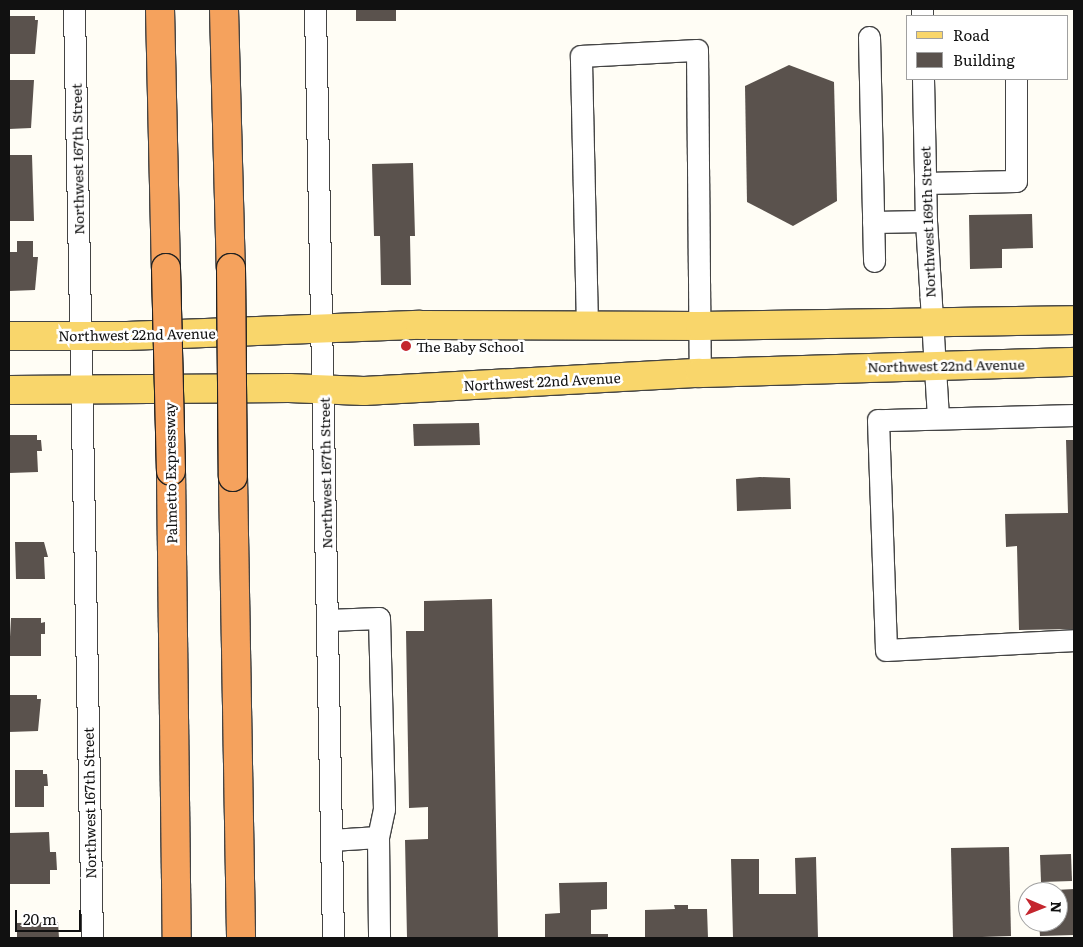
<!DOCTYPE html>
<style>
body{margin:0}
#map{position:relative;width:1083px;height:947px;overflow:hidden;background:#fffdf5;font-family:Literata,serif}
div>[style]{position:absolute}
.building>*{inset:0;background:#5a524d}
.roads{filter:drop-shadow(1px 0 #444) drop-shadow(-1px 0 #444) drop-shadow(0 1px #444) drop-shadow(0 -1px #444)}
.minor>*{height:21px;margin:-10.5px;padding:0 10.5px;transform-origin:10.5px;border-radius:10.5px;background:#fff}
.major>*{height:28px;margin:-14px;padding:0 14px;transform-origin:14px;border-radius:14px;background:#f9d66b}
.highway>*{height:28px;margin:-14px;padding:0 14px;transform-origin:14px;border-radius:14px;background:#f5a25d}
.bridges{filter:drop-shadow(1px 0 #222) drop-shadow(-1px 0 #222) drop-shadow(0 1px #222) drop-shadow(0 -1px #222)}
.highway-bridge>*{height:28px;margin:-14px;padding:0 14px;transform-origin:14px;border-radius:14px;background:#f5a25d}
.dots>*{width:14px;height:14px;translate:-50% -50%;box-sizing:border-box;border:2px solid #fff;border-radius:50%}
span{translate:-50% -50%;white-space:nowrap;text-align:center;line-height:1.15;-webkit-text-stroke:5px #fff;paint-order:stroke}
.street-label{font-size:14px;color:#111}
.poi-label{font-size:14px;color:#111}
.left{translate:0 -50%;text-align:left}
.frame{position:absolute;inset:0;border:10px solid #111;pointer-events:none}
.legend{position:absolute;left:906px;top:15px;width:162px;height:65px;box-sizing:border-box;background:#fff;border:1px solid #a0a0a0;margin:0;padding:6px 9px;list-style:none;font-size:15px;color:#111}
.legend li{display:flex;align-items:center;gap:10px;height:25px}
.legend b{width:25px;border:1px solid #a0a0a0}
.north{position:absolute;left:1018px;top:882px;width:50px;height:50px;box-sizing:border-box;background:#fff;border:1px solid #a0a0a0;border-radius:50%;rotate:91deg;font-size:14px;font-weight:700;line-height:20px;text-align:center;color:#111}
.north::after{content:'';display:block;margin:auto;width:18px;height:22px;background:#c4262e;clip-path:polygon(50% 0,100% 100%,50% 72%,0 100%)}
.scale{position:absolute;left:15px;top:910px;width:66px;height:22px;box-sizing:border-box;border:2px solid #111;border-top:0;padding-left:6px;font-size:15px;line-height:18px;white-space:nowrap;color:#111;-webkit-text-stroke:4px #fff;paint-order:stroke}
</style>
<div id="map">
<div class="building">
<div style="clip-path:polygon(356px 9px,396px 9px,396px 21px,356px 21px)"></div>
<div style="clip-path:polygon(9px 16px,35px 16px,35px 20px,38px 20px,35px 54px,9px 54px)"></div>
<div style="clip-path:polygon(789px 65px,834px 82px,837px 201px,793px 226px,747px 202px,745px 86px)"></div>
<div style="clip-path:polygon(9px 80px,34px 80px,31px 128px,9px 129px)"></div>
<div style="clip-path:polygon(9px 155px,32px 155px,34px 221px,9px 221px)"></div>
<div style="clip-path:polygon(413px 163px,415px 236px,410px 236px,411px 285px,381px 285px,380px 236px,374px 236px,372px 164px)"></div>
<div style="clip-path:polygon(1032px 214px,1033px 248px,1002px 249px,1002px 268px,970px 269px,969px 215px)"></div>
<div style="clip-path:polygon(17px 241px,33px 241px,33px 257px,38px 257px,35px 290px,9px 291px,9px 252px,17px 252px)"></div>
<div style="clip-path:polygon(479px 423px,480px 445px,414px 446px,413px 424px)"></div>
<div style="clip-path:polygon(9px 435px,37px 435px,37px 440px,41px 440px,42px 451px,37px 451px,38px 472px,9px 473px)"></div>
<div style="clip-path:polygon(1066px 440px,1074px 440px,1074px 629px,1019px 630px,1017px 546px,1006px 547px,1005px 514px,1068px 513px)"></div>
<div style="clip-path:polygon(760px 477px,790px 478px,791px 509px,737px 511px,736px 479px)"></div>
<div style="clip-path:polygon(15px 542px,44px 542px,48px 557px,44px 557px,45px 579px,16px 579px)"></div>
<div style="clip-path:polygon(492px 599px,498px 938px,407px 938px,405px 840px,428px 839px,428px 807px,409px 808px,406px 631px,424px 631px,424px 601px)"></div>
<div style="clip-path:polygon(11px 618px,41px 618px,41px 623px,45px 622px,45px 634px,41px 634px,41px 656px,9px 656px)"></div>
<div style="clip-path:polygon(9px 695px,37px 695px,37px 699px,41px 699px,38px 731px,9px 732px)"></div>
<div style="clip-path:polygon(15px 770px,43px 770px,43px 774px,47px 774px,48px 786px,44px 786px,44px 807px,15px 807px)"></div>
<div style="clip-path:polygon(49px 832px,50px 852px,56px 852px,57px 870px,50px 870px,50px 884px,9px 884px,9px 833px)"></div>
<div style="clip-path:polygon(1009px 847px,1011px 936px,953px 938px,951px 848px)"></div>
<div style="clip-path:polygon(1071px 854px,1072px 881px,1041px 882px,1040px 855px)"></div>
<div style="clip-path:polygon(816px 857px,818px 938px,733px 938px,731px 859px,759px 859px,759px 894px,796px 894px,795px 858px)"></div>
<div style="clip-path:polygon(607px 882px,607px 909px,591px 910px,591px 934px,608px 934px,608px 938px,545px 938px,545px 914px,560px 913px,559px 883px)"></div>
<div style="clip-path:polygon(1074px 889px,1074px 935px,1040px 936px,1039px 922px,1058px 922px,1058px 892px,1055px 890px)"></div>
<div style="clip-path:polygon(674px 905px,688px 905px,688px 909px,707px 909px,708px 938px,645px 938px,645px 910px,675px 909px)"></div>
<div style="clip-path:polygon(58px 922px,59px 938px,17px 938px,17px 923px)"></div>
</div>
<div class="roads">
<div class="minor">
<div style="left:74px;top:9px;width:929px;rotate:88.89deg"></div>
<div style="left:315px;top:9px;width:929px;rotate:88.89deg"></div>
<div style="left:922px;top:9px;width:7px;rotate:90deg"></div>
<div style="left:869px;top:37px;width:224px;rotate:88.7deg"></div>
<div style="left:923px;top:79px;width:142px;rotate:88.8deg"></div>
<div style="left:926px;top:221px;width:197px;rotate:86.5deg"></div>
<div style="left:925px;top:183px;width:91px;rotate:-1.3deg"></div>
<div style="left:1016px;top:181px;width:102px;rotate:-90deg"></div>
<div style="left:873px;top:222px;width:53px;rotate:-1.1deg"></div>
<div style="left:587px;top:326px;width:270px;rotate:-91.3deg"></div>
<div style="left:581px;top:56px;width:116px;rotate:-3deg"></div>
<div style="left:697px;top:50px;width:323px;rotate:89.5deg"></div>
<div style="left:1074px;top:415px;width:196px;rotate:178.5deg"></div>
<div style="left:878px;top:420px;width:230px;rotate:88deg"></div>
<div style="left:886px;top:650px;width:188px;rotate:-3deg"></div>
<div style="left:328px;top:620px;width:51px;rotate:-2.2deg"></div>
<div style="left:379px;top:618px;width:191px;rotate:88.5deg"></div>
<div style="left:384px;top:809px;width:29px;rotate:102deg"></div>
<div style="left:378px;top:837px;width:101px;rotate:89.4deg"></div>
<div style="left:331px;top:840px;width:47px;rotate:-3.7deg"></div>
</div>
<div class="major">
<div style="left:9px;top:336px;width:118px"></div>
<div style="left:127px;top:336px;width:293px;rotate:-2.2deg"></div>
<div style="left:420px;top:325px;width:280px;rotate:0.2deg"></div>
<div style="left:700px;top:326px;width:374px;rotate:-0.9deg"></div>
<div style="left:9px;top:390px;width:280px;rotate:-0.4deg"></div>
<div style="left:289px;top:388px;width:75px;rotate:2.3deg"></div>
<div style="left:364px;top:391px;width:336px;rotate:-3.1deg"></div>
<div style="left:700px;top:373px;width:374px;rotate:-1.7deg"></div>
</div>
<div class="highway">
<div style="left:160px;top:9px;width:259px;rotate:88.7deg"></div>
<div style="left:224px;top:9px;width:259px;rotate:88.5deg"></div>
<div style="left:171px;top:471px;width:467px;rotate:89.3deg"></div>
<div style="left:233px;top:477px;width:461px;rotate:89deg"></div>
</div>
</div>
<div class="bridges">
<div class="highway-bridge">
<div style="left:166px;top:268px;width:203px;rotate:88.6deg"></div>
<div style="left:231px;top:268px;width:209px;rotate:89.5deg"></div>
</div>
</div>
<div class="dots">
<div style="left:406px;top:346px;background:#c4262e"></div>
</div>
<div class="street-label">
<span style="left:77px;top:159px;rotate:-91deg">Northwest 167th Street</span>
<span style="left:927px;top:222px;rotate:-92deg">Northwest 169th Street</span>
<span style="left:137px;top:334px;rotate:-1deg">Northwest 22nd Avenue</span>
<span style="left:946px;top:365px;rotate:-1deg">Northwest 22nd Avenue</span>
<span style="left:542px;top:381px;rotate:-3deg">Northwest 22nd Avenue</span>
<span style="left:170px;top:473px;rotate:-91deg">Palmetto Expressway</span>
<span style="left:325px;top:473px;rotate:-91deg">Northwest 167th Street</span>
<span style="left:89px;top:803px;rotate:-91deg">Northwest 167th Street</span>
</div>
<div class="poi-label">
<span class="left" style="left:416px;top:346px">The Baby School</span>
</div>
<div class="frame"></div>
<ul class="legend">
<li><b style="height:6px;background:#f9d66b"></b>Road</li>
<li><b style="height:14px;background:#5a524d"></b>Building</li>
</ul>
<div class="north">N</div>
<div class="scale">20 m</div>
</div>
